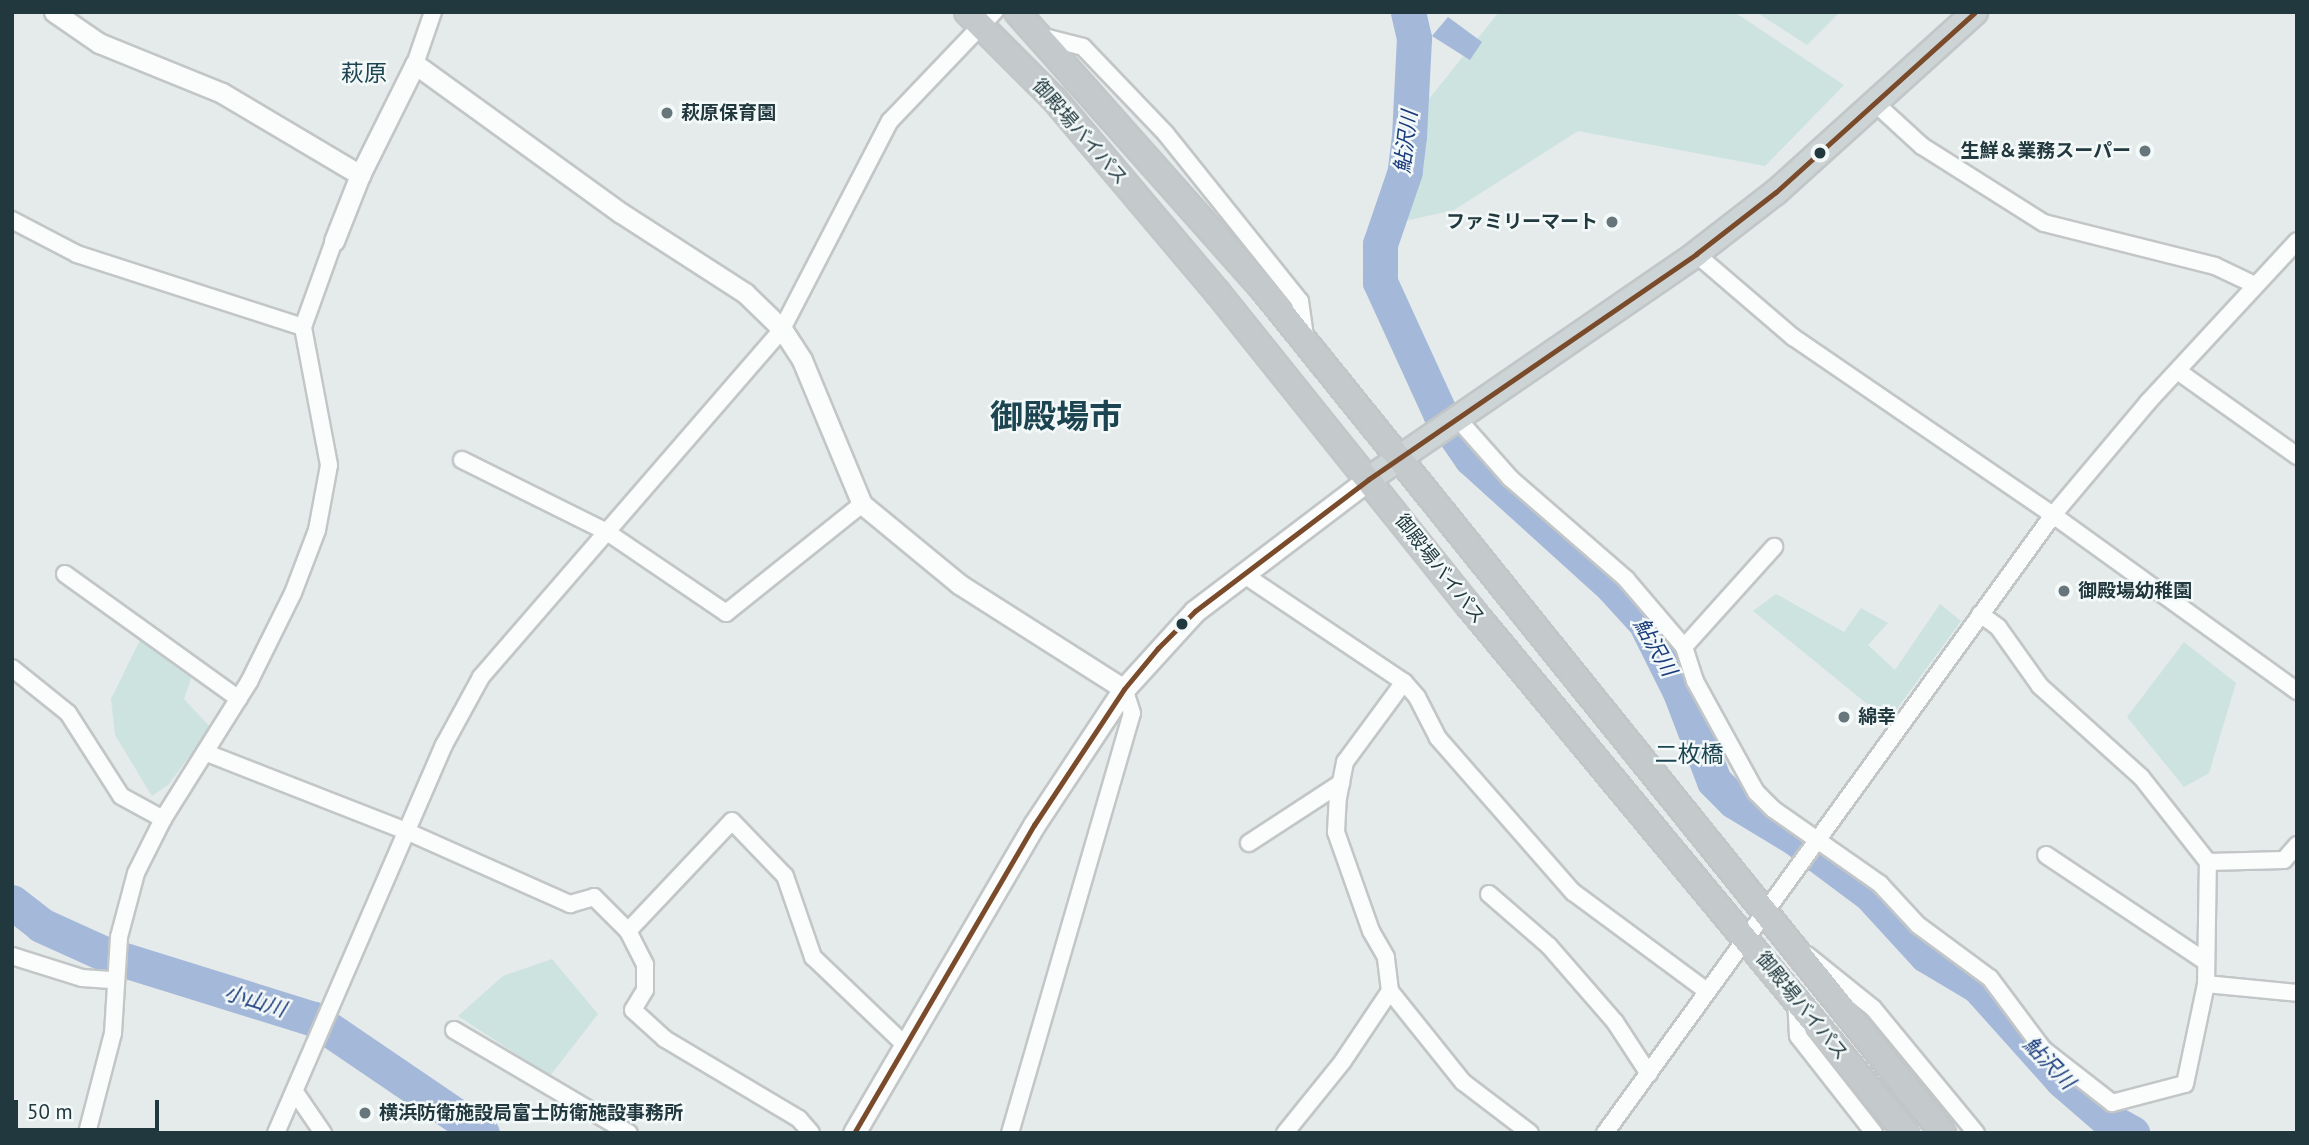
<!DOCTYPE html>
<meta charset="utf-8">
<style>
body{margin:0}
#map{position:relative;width:2309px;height:1145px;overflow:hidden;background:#e5eaea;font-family:"PT Sans","Noto Sans JP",sans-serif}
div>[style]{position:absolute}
.green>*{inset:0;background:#cde3df}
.water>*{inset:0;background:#a4b8da}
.river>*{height:35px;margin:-17.5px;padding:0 17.5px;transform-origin:17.5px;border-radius:17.5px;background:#a4b8da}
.roads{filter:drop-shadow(2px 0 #c2c6c7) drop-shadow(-2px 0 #c2c6c7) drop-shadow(0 2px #c2c6c7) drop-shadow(0 -2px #c2c6c7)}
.minor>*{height:16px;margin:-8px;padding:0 8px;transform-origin:8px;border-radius:8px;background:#fbfcfc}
.tertiary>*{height:19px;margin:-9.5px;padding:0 9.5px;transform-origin:9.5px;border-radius:9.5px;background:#fbfcfc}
.secondary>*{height:21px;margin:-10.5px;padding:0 10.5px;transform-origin:10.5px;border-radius:10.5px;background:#fbfcfc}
.primary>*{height:24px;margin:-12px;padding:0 12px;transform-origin:12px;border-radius:12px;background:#cdd4d6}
.trunk>*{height:24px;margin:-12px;padding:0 12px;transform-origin:12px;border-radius:12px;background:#c4cacc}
.bus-1>*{height:5px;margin:-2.5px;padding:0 2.5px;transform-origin:2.5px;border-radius:2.5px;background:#7a4b2a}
.dots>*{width:19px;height:19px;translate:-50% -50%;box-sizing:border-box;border:4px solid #f3f9f9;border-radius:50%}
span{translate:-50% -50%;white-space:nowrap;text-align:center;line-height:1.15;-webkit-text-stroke:5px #f3f9f9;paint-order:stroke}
.poi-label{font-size:19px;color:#21383e;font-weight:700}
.left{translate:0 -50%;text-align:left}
.right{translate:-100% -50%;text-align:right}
.street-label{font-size:19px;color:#21383e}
.water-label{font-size:21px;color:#1a3b7c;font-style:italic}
.quarter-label{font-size:23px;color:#1d4451}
.town-label{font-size:33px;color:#1d4451;font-weight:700}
.frame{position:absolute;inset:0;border:14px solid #21383e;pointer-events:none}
.scale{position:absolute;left:14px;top:1100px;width:145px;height:32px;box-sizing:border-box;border:4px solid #21383e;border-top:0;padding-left:9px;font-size:21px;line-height:24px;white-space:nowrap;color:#21383e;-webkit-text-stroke:5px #f3f9f9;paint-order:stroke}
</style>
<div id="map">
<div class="green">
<div style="clip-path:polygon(1499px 12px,1734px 12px,1844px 85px,1765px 166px,1578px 131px,1454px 210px,1396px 223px,1420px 110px)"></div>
<div style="clip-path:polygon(1756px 12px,1840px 12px,1807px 45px)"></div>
<div style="clip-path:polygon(1776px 594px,1844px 632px,1861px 608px,1888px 623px,1868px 645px,1895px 670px,1940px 604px,1961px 621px,1888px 721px,1753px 611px)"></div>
<div style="clip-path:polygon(142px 636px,193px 673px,184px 699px,211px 728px,168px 785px,152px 796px,115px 735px,111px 699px)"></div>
<div style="clip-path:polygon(2184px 642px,2236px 683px,2209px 773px,2184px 787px,2127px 717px)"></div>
<div style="clip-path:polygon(552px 959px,598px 1014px,550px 1076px,458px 1016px,503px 976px)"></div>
</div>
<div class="water">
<div style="clip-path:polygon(1448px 17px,1482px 42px,1470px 60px,1432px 36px)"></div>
</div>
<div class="river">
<div style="left:1408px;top:12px;width:27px;rotate:77deg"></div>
<div style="left:1414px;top:38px;width:98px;rotate:92.9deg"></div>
<div style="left:1409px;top:136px;width:35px;rotate:97deg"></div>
<div style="left:1405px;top:171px;width:77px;rotate:108.9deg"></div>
<div style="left:1380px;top:244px;width:38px;rotate:90deg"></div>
<div style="left:1380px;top:282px;width:144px;rotate:65.4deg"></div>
<div style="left:1440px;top:413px;width:55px;rotate:55.4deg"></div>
<div style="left:1471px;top:458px;width:190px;rotate:42.2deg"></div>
<div style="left:1612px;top:586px;width:49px;rotate:47.5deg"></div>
<div style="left:1645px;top:622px;width:78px;rotate:63.4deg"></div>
<div style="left:1680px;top:692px;width:95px;rotate:69.1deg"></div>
<div style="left:1714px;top:781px;width:28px;rotate:45deg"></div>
<div style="left:1734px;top:801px;width:71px;rotate:31.2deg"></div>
<div style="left:1795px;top:838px;width:94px;rotate:36.7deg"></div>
<div style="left:1870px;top:894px;width:83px;rotate:47.4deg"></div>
<div style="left:1926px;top:955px;width:61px;rotate:30.8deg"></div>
<div style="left:1978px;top:986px;width:126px;rotate:48.2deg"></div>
<div style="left:2062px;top:1080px;width:60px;rotate:40.9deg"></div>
<div style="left:2107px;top:1119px;width:29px;rotate:29deg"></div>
<div style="left:12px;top:902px;width:37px;rotate:38deg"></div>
<div style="left:41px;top:925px;width:70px;rotate:24.4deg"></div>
<div style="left:105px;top:954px;width:219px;rotate:17.3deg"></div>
<div style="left:314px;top:1019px;width:203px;rotate:34.2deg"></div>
</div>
<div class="roads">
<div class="minor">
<div style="left:1040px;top:36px;width:44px;rotate:14.3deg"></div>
<div style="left:1083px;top:47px;width:120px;rotate:46.3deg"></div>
<div style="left:1166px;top:134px;width:214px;rotate:51.3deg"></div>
<div style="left:1300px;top:301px;width:37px;rotate:82deg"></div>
<div style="left:415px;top:64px;width:55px;rotate:-70.9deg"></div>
<div style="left:1875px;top:103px;width:64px;rotate:42.5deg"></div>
<div style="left:1922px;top:146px;width:144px;rotate:32.3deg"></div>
<div style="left:2044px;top:223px;width:176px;rotate:14.1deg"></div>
<div style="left:2215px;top:266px;width:44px;rotate:25.4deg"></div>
<div style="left:12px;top:220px;width:73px;rotate:27.6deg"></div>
<div style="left:77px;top:254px;width:237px;rotate:17.9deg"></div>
<div style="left:1696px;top:254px;width:128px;rotate:40.6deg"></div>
<div style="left:1793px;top:337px;width:315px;rotate:34.4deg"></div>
<div style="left:2053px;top:515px;width:301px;rotate:35.8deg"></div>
<div style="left:2179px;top:372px;width:145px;rotate:35.4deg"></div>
<div style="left:1457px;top:418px;width:80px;rotate:48.5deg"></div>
<div style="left:1510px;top:478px;width:154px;rotate:41deg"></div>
<div style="left:1626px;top:579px;width:89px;rotate:49.5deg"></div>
<div style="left:1684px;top:647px;width:36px;rotate:72deg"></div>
<div style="left:1695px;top:681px;width:127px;rotate:61.2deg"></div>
<div style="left:1756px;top:792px;width:24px;rotate:45deg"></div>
<div style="left:1773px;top:809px;width:131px;rotate:35deg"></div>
<div style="left:1880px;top:884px;width:56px;rotate:47.2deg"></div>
<div style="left:1918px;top:925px;width:89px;rotate:36.4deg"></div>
<div style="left:1990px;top:978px;width:89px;rotate:53.3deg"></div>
<div style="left:2043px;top:1049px;width:88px;rotate:38deg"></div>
<div style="left:2112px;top:1103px;width:75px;rotate:-14.6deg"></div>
<div style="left:2185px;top:1084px;width:102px;rotate:-78.1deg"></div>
<div style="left:2206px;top:984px;width:122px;rotate:-89.1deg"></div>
<div style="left:2208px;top:862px;width:108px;rotate:-128.2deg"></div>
<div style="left:2141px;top:777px;width:136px;rotate:-138deg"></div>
<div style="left:2040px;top:686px;width:72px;rotate:-125.4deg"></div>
<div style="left:1998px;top:627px;width:22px;rotate:-144deg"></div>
<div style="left:462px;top:460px;width:162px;rotate:26.4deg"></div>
<div style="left:607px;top:532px;width:144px;rotate:34.2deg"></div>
<div style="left:726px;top:613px;width:174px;rotate:-38.7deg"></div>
<div style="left:65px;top:574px;width:214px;rotate:35.7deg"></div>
<div style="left:1243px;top:574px;width:194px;rotate:33.9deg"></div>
<div style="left:1404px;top:682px;width:20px;rotate:49deg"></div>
<div style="left:1417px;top:697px;width:46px;rotate:62.9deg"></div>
<div style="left:1438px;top:738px;width:205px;rotate:48.8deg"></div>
<div style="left:1573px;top:892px;width:167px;rotate:36.5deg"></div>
<div style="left:1684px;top:647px;width:135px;rotate:-48deg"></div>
<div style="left:12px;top:668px;width:72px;rotate:38.8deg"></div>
<div style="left:68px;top:713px;width:98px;rotate:57.4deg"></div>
<div style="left:121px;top:796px;width:48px;rotate:28.7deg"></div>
<div style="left:207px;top:753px;width:214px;rotate:21.4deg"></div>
<div style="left:406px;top:831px;width:180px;rotate:24deg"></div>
<div style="left:570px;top:904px;width:25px;rotate:-16deg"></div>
<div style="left:594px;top:897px;width:48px;rotate:45deg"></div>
<div style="left:628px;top:931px;width:38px;rotate:63deg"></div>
<div style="left:645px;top:965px;width:25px;rotate:90deg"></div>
<div style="left:645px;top:990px;width:23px;rotate:121deg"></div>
<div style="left:633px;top:1010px;width:43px;rotate:42.2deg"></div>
<div style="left:665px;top:1039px;width:156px;rotate:30.8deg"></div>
<div style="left:799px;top:1119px;width:18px;rotate:49deg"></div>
<div style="left:1249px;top:843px;width:110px;rotate:-33.1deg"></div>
<div style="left:2046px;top:855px;width:191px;rotate:33.7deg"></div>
<div style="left:2208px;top:862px;width:76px;rotate:-1.5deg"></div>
<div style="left:2284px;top:860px;width:20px;rotate:-49deg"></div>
<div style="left:1489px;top:894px;width:79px;rotate:40.9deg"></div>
<div style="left:1549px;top:946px;width:101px;rotate:49deg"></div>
<div style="left:1615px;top:1022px;width:62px;rotate:56.8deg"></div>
<div style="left:628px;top:931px;width:151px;rotate:-46.6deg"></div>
<div style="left:732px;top:821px;width:76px;rotate:46.1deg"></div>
<div style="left:785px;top:876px;width:86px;rotate:70.9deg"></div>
<div style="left:813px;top:957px;width:127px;rotate:43.7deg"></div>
<div style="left:1807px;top:955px;width:85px;rotate:38.8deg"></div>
<div style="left:1873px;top:1008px;width:162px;rotate:50.5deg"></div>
<div style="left:12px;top:956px;width:73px;rotate:17.4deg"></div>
<div style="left:82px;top:978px;width:32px;rotate:4deg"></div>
<div style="left:2206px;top:984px;width:91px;rotate:5.6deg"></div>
<div style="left:1390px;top:991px;width:117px;rotate:51.3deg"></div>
<div style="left:1463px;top:1082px;width:84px;rotate:37.3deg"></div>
<div style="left:1796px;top:998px;width:38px;rotate:87deg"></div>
<div style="left:1798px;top:1036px;width:123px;rotate:51.9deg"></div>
<div style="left:454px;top:1030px;width:203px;rotate:30.5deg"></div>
<div style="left:295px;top:1092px;width:50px;rotate:55.7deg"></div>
<div style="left:87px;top:1133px;width:103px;rotate:-75.4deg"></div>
<div style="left:113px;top:1033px;width:96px;rotate:-86.4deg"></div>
<div style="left:119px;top:937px;width:66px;rotate:-75.1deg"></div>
<div style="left:136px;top:873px;width:60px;rotate:-63.4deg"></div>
<div style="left:163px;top:819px;width:162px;rotate:-57.9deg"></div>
<div style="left:249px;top:682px;width:99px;rotate:-63.7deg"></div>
<div style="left:293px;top:593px;width:67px;rotate:-69.1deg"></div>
<div style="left:317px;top:530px;width:66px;rotate:-79.5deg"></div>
<div style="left:329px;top:465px;width:140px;rotate:-100.7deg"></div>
<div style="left:303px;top:327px;width:91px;rotate:-70.2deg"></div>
<div style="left:276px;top:1133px;width:423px;rotate:-66.6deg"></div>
<div style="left:444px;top:745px;width:77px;rotate:-61.4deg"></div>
<div style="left:481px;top:677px;width:460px;rotate:-49.1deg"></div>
<div style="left:782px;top:329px;width:234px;rotate:-62.6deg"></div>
<div style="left:890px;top:121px;width:151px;rotate:-46.3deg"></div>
<div style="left:1010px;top:1133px;width:437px;rotate:-73.8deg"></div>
<div style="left:1132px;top:713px;width:25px;rotate:-108deg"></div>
<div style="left:1285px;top:1133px;width:92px;rotate:-51.1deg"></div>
<div style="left:1343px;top:1061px;width:84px;rotate:-56.1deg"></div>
<div style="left:1390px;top:991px;width:34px;rotate:-97deg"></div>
<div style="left:1386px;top:957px;width:30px;rotate:-120deg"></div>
<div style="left:1371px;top:931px;width:105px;rotate:-109.5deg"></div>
<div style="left:1336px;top:832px;width:34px;rotate:-87deg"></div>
<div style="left:1338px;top:798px;width:37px;rotate:-79deg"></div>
<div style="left:1345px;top:762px;width:99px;rotate:-53.6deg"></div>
<div style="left:1605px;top:1133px;width:763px;rotate:-54.06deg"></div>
<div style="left:2053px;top:515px;width:148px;rotate:-49.9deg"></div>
<div style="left:2148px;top:402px;width:219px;rotate:-47.2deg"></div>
</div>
<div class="tertiary">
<div style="left:54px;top:12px;width:55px;rotate:34.6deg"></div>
<div style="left:99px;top:43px;width:133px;rotate:22.1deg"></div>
<div style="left:222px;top:93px;width:161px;rotate:30.7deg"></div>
<div style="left:334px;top:241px;width:71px;rotate:-68.5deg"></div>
<div style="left:360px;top:175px;width:124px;rotate:-63.6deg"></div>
<div style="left:415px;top:64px;width:254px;rotate:35.9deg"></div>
<div style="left:621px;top:213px;width:148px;rotate:32.8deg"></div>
<div style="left:745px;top:293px;width:52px;rotate:44.2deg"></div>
<div style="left:782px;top:329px;width:37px;rotate:57deg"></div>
<div style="left:802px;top:360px;width:156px;rotate:67.4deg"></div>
<div style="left:862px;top:504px;width:126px;rotate:39.5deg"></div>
<div style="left:959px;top:584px;width:196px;rotate:32.5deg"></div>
</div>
<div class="secondary">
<div style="left:854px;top:1133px;width:357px;rotate:-59.7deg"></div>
<div style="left:1034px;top:825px;width:163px;rotate:-56.5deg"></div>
<div style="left:1124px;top:689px;width:105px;rotate:-47.7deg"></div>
<div style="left:1195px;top:611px;width:218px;rotate:-37.2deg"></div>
</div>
<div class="primary">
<div style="left:1369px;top:479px;width:397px;rotate:-34.5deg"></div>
<div style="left:1696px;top:254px;width:101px;rotate:-37.8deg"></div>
<div style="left:1776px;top:192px;width:268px;rotate:-42.1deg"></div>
</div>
<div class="trunk">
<div style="left:967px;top:12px;width:123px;rotate:45deg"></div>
<div style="left:1054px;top:99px;width:254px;rotate:49.8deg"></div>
<div style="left:1218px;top:293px;width:400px;rotate:51.3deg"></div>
<div style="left:1468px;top:605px;width:686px;rotate:50.32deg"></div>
<div style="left:1017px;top:12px;width:369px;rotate:48.4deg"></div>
<div style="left:1262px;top:288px;width:1085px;rotate:51.13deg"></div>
</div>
</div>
<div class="bus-1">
<div style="left:854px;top:1133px;width:357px;rotate:-59.7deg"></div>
<div style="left:1034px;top:825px;width:163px;rotate:-56.5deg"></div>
<div style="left:1124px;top:689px;width:53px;rotate:-50.3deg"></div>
<div style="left:1158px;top:648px;width:52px;rotate:-45deg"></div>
<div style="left:1195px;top:611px;width:218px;rotate:-37.2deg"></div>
<div style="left:1369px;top:479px;width:397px;rotate:-34.5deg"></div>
<div style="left:1696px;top:254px;width:101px;rotate:-37.8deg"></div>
<div style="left:1776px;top:192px;width:268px;rotate:-42.1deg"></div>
</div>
<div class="dots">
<div style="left:667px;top:113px;background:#66767a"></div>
<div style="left:2145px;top:151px;background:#66767a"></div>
<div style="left:1820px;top:153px;background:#21383e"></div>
<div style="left:1612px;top:222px;background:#66767a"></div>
<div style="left:2064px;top:591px;background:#66767a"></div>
<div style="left:1182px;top:624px;background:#21383e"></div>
<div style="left:1844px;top:717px;background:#66767a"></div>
<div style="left:365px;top:1113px;background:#66767a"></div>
</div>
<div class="poi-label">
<span class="left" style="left:681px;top:113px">萩原保育園</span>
<span class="right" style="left:2131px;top:151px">生鮮＆業務スーパー</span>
<span class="right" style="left:1598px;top:222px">ファミリーマート</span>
<span class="left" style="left:2078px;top:591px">御殿場幼稚園</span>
<span class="left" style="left:1858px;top:717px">綿幸</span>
<span class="left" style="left:379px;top:1113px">横浜防衛施設局富士防衛施設事務所</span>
</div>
<div class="street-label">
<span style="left:1080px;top:132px;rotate:49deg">御殿場バイパス</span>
<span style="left:1440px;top:569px;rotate:52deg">御殿場バイパス</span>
<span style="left:1802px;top:1006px;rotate:51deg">御殿場バイパス</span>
</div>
<div class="water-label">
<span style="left:1406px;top:142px;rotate:-83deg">鮎沢川</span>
<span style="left:1655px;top:647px;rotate:60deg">鮎沢川</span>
<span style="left:255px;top:1001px;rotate:17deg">小山川</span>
<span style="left:2049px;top:1063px;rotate:46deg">鮎沢川</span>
</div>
<div class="quarter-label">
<span style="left:364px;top:73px">萩原</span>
<span style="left:1689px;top:754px">二枚橋</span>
</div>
<div class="town-label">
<span style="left:1056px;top:416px">御殿場市</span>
</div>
<div class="frame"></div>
<div class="scale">50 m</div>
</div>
